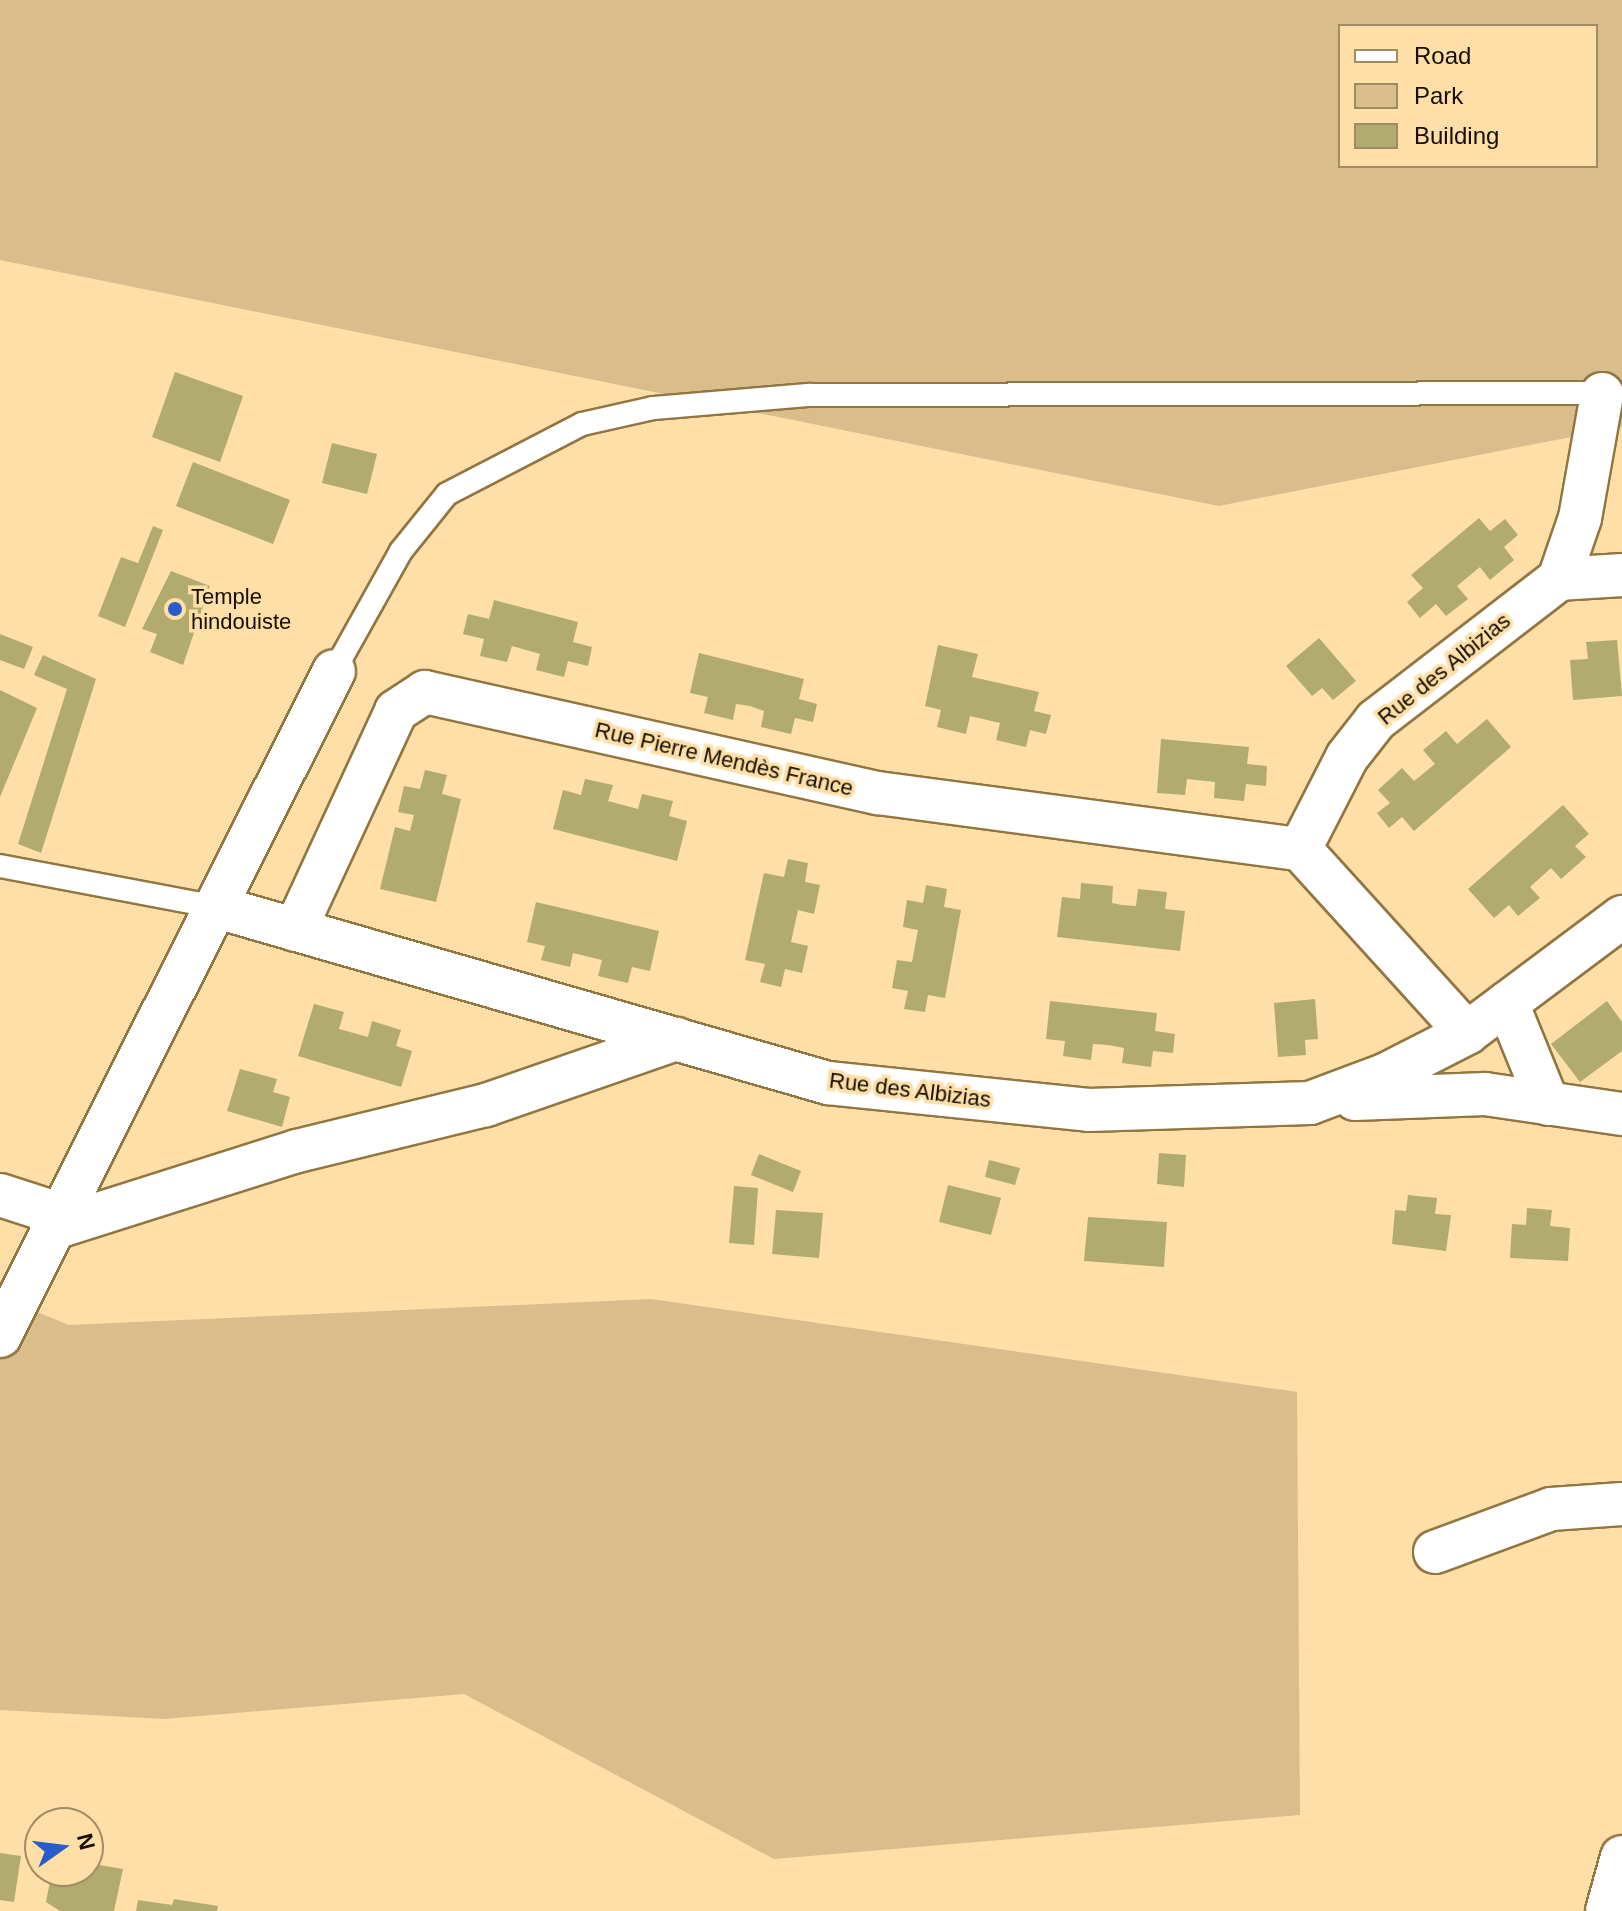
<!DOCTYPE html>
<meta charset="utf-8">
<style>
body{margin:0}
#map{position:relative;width:1622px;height:1911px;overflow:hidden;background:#fedfa7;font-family:Arial,sans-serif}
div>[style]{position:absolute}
.green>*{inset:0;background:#d9bd8b}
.building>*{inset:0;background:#b2ab6e}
.roads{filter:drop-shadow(2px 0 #927641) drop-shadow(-2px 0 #927641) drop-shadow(0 2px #927641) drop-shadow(0 -2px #927641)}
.lane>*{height:22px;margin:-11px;padding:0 11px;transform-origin:11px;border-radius:11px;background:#fff}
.street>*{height:42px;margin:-21px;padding:0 21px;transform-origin:21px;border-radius:21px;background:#fff}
.dots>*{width:22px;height:22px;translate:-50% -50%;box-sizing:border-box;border:4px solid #fedfa7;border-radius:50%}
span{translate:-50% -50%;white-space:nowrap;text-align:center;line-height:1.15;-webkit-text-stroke:7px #fedfa7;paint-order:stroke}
.poi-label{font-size:22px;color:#160c00}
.left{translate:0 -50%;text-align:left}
.street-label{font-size:22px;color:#160c00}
.legend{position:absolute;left:1338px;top:24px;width:260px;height:144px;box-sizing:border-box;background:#fedfa7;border:2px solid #a18b64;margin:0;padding:10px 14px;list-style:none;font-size:24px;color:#160c00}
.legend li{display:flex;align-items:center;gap:16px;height:40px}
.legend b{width:40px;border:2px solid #a18b64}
.north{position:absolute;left:24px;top:1807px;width:80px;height:80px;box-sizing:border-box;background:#fedfa7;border:2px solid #a18b64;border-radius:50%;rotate:76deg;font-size:22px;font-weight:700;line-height:32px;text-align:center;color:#160c00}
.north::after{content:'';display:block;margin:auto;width:28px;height:36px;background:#275cca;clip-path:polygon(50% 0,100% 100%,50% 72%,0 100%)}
</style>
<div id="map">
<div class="green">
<div style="clip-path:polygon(evenodd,0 0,1622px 0,1622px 427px,1219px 506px,0 260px,0 0,1340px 26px,1596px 26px,1596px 166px,1340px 166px,1340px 26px)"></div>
<div style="clip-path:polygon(0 1297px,69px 1325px,651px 1299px,1297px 1392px,1300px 1815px,774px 1859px,464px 1694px,164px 1719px,0 1710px)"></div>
</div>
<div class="building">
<div style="clip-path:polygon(175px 372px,243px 396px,220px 462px,152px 437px)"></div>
<div style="clip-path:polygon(332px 443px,377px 454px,367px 494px,322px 483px)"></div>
<div style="clip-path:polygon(193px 462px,290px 500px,273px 544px,176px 506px)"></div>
<div style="clip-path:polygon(1479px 518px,1490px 531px,1505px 519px,1518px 535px,1504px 547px,1514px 560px,1490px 580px,1480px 567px,1457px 586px,1468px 599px,1446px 616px,1436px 604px,1420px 618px,1407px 602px,1423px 588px,1411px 575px)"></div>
<div style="clip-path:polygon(153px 526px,163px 530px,125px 627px,98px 616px,121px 557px,138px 563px)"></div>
<div style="clip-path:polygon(171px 571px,210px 586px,183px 665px,150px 652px,157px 634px,142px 629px)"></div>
<div style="clip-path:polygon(494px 600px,578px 622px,573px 642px,592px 647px,588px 666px,568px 661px,564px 677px,536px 670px,540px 654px,512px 646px,507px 662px,480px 656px,484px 639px,463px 634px,468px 614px,489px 619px)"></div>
<div style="clip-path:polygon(0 634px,33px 647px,24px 669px,0 660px)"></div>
<div style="clip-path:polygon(1319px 638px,1356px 681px,1333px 700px,1322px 688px,1312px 696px,1286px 666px)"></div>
<div style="clip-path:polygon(1617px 640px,1622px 696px,1573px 700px,1570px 660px,1588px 659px,1586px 642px)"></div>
<div style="clip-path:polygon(938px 645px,978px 654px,972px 677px,1039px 692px,1034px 711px,1051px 715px,1046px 734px,1030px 730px,1026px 747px,996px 740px,1000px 723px,970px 716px,966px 734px,937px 727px,941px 710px,925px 706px)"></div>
<div style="clip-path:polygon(699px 653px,804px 679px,799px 699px,817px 704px,813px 722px,795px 718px,791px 734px,761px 727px,764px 711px,750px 706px,736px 704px,733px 720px,704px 713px,708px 697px,690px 693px)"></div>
<div style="clip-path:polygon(43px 655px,96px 679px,41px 853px,18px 844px,67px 689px,34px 675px)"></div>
<div style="clip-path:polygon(0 690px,37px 708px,0 797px)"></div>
<div style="clip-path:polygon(1487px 719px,1511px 747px,1414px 831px,1402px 817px,1389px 828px,1377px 813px,1390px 803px,1378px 790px,1402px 768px,1414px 781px,1435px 764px,1423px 750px,1446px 731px,1457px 744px)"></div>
<div style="clip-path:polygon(1161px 739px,1249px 747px,1247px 764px,1267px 766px,1266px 786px,1246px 784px,1244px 801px,1214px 798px,1215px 782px,1187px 779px,1185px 795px,1157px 793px)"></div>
<div style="clip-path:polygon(425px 770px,447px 775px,442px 794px,461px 799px,436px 902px,380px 889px,395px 827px,410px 831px,414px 815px,398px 812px,404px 786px,420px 789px)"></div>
<div style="clip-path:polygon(585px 779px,613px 785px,608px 801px,638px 809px,642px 794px,673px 801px,669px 816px,687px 821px,677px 861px,553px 829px,563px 790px,581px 795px)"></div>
<div style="clip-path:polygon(1563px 805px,1589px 834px,1575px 846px,1586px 857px,1561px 879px,1551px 868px,1530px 887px,1540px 898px,1518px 916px,1509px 905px,1494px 918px,1468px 889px)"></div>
<div style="clip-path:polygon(788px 859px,808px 863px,805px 882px,820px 885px,814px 914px,798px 910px,791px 942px,808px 946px,802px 973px,785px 969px,781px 987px,760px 982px,765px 964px,745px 960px,764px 873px,784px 877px)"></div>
<div style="clip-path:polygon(1081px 883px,1113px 886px,1112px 903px,1122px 905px,1136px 906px,1138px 889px,1167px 892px,1165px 909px,1185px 911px,1180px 951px,1057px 937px,1062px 897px,1080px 899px)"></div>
<div style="clip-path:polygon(926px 885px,947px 889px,944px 907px,961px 910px,945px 998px,928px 995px,925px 1012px,904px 1009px,908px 991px,892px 988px,897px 960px,912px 962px,918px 930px,903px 927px,907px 900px,923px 903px)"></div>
<div style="clip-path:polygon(536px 902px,659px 931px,650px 971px,632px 967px,628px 983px,598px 976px,602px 960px,573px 953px,570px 967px,541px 960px,545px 946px,527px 942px)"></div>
<div style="clip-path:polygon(1315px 999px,1318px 1039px,1305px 1040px,1306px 1055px,1278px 1057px,1274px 1003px)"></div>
<div style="clip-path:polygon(1050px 1001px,1157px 1013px,1155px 1031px,1175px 1034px,1173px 1053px,1153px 1051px,1151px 1067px,1122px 1063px,1124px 1048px,1108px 1045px,1093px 1044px,1091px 1060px,1063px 1056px,1065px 1041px,1046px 1039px)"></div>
<div style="clip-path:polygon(1607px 1001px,1622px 1022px,1622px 1051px,1580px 1082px,1551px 1044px)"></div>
<div style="clip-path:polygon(314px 1004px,344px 1012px,339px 1029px,350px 1032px,368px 1037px,372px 1021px,401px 1030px,396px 1046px,412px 1051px,401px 1087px,298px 1056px)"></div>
<div style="clip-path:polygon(240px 1069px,277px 1079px,273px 1092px,290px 1097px,282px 1127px,227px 1111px)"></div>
<div style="clip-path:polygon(1159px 1153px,1186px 1155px,1184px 1187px,1157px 1184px)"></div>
<div style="clip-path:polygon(759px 1154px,801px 1171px,793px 1192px,751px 1175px)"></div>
<div style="clip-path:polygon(989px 1160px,1020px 1168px,1015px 1185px,985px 1177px)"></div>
<div style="clip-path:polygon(948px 1185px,1001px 1198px,991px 1235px,939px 1222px)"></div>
<div style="clip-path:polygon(734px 1186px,758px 1188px,754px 1245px,729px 1243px)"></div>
<div style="clip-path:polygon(1408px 1195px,1437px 1198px,1435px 1214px,1451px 1215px,1446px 1251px,1392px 1244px,1395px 1210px,1406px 1211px)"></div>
<div style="clip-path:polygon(1527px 1208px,1552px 1210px,1550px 1226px,1570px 1228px,1568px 1261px,1510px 1258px,1512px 1224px,1526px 1225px)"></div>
<div style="clip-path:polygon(776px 1210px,823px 1213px,819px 1258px,772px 1254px)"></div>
<div style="clip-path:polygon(1088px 1217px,1167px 1222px,1164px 1267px,1084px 1261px)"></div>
<div style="clip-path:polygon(0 1853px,21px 1856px,14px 1902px,0 1900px)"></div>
<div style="clip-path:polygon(88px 1863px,123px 1869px,114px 1911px,60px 1911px,46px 1902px,52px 1871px,88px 1871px)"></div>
<div style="clip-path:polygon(174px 1899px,218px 1906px,217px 1911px,136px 1911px,138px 1900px,172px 1905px)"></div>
</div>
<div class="roads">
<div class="lane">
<div style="left:334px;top:671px;width:137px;rotate:-60.8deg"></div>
<div style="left:401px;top:551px;width:73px;rotate:-51.1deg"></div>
<div style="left:447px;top:494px;width:152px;rotate:-27.4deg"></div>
<div style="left:582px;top:424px;width:73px;rotate:-12.7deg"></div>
<div style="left:653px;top:408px;width:156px;rotate:-4.8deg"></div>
<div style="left:808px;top:395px;width:801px;rotate:-0.14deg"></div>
<div style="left:0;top:866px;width:221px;rotate:10.7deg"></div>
</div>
<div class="street">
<div style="left:1559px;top:579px;width:63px;rotate:-3.6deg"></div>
<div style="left:217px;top:907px;width:636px;rotate:16.07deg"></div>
<div style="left:828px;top:1083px;width:262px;rotate:5.9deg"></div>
<div style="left:1089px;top:1110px;width:221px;rotate:-1.8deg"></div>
<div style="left:1310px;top:1103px;width:82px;rotate:-20.6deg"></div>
<div style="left:1387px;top:1074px;width:90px;rotate:-27.1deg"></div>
<div style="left:1467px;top:1033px;width:194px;rotate:-36.8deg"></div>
<div style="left:295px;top:930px;width:241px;rotate:-65.2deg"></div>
<div style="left:396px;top:711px;width:35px;rotate:-33deg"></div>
<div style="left:425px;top:692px;width:464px;rotate:12.6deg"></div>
<div style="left:878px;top:793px;width:426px;rotate:7.6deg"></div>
<div style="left:1507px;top:1003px;width:109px;rotate:67.9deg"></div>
<div style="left:1467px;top:1033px;width:248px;rotate:-132.2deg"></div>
<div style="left:1300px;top:849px;width:103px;rotate:-62.9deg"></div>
<div style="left:1347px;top:757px;width:47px;rotate:-51.9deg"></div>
<div style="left:1376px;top:720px;width:231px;rotate:-37.6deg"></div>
<div style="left:1559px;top:579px;width:65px;rotate:-71deg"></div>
<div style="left:1580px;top:518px;width:126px;rotate:-79.9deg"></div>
<div style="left:1355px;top:1099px;width:130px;rotate:-2.2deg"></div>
<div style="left:1485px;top:1094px;width:138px;rotate:8.3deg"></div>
<div style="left:0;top:1195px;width:62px;rotate:17.9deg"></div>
<div style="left:51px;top:1229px;width:258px;rotate:-17.6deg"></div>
<div style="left:297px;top:1151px;width:195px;rotate:-13.7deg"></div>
<div style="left:486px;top:1105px;width:202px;rotate:-19.1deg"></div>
<div style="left:0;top:1336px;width:744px;rotate:-63.33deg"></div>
<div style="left:1435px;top:1552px;width:124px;rotate:-20.3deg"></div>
<div style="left:1551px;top:1509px;width:71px;rotate:-4deg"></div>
<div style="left:1607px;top:1911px;width:56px;rotate:-74.5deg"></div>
</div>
</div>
<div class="dots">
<div style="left:175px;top:609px;background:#275cca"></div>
</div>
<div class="poi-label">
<span class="left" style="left:191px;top:609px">Temple<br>hindouiste</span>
</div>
<div class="street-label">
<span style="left:1444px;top:669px;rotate:-39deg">Rue des Albizias</span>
<span style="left:724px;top:759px;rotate:13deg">Rue Pierre Mendès France</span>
<span style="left:910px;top:1090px;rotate:7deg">Rue des Albizias</span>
</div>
<ul class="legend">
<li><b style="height:10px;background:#fff"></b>Road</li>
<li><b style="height:22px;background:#d9bd8b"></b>Park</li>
<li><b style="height:22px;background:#b2ab6e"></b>Building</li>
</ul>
<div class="north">N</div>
</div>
